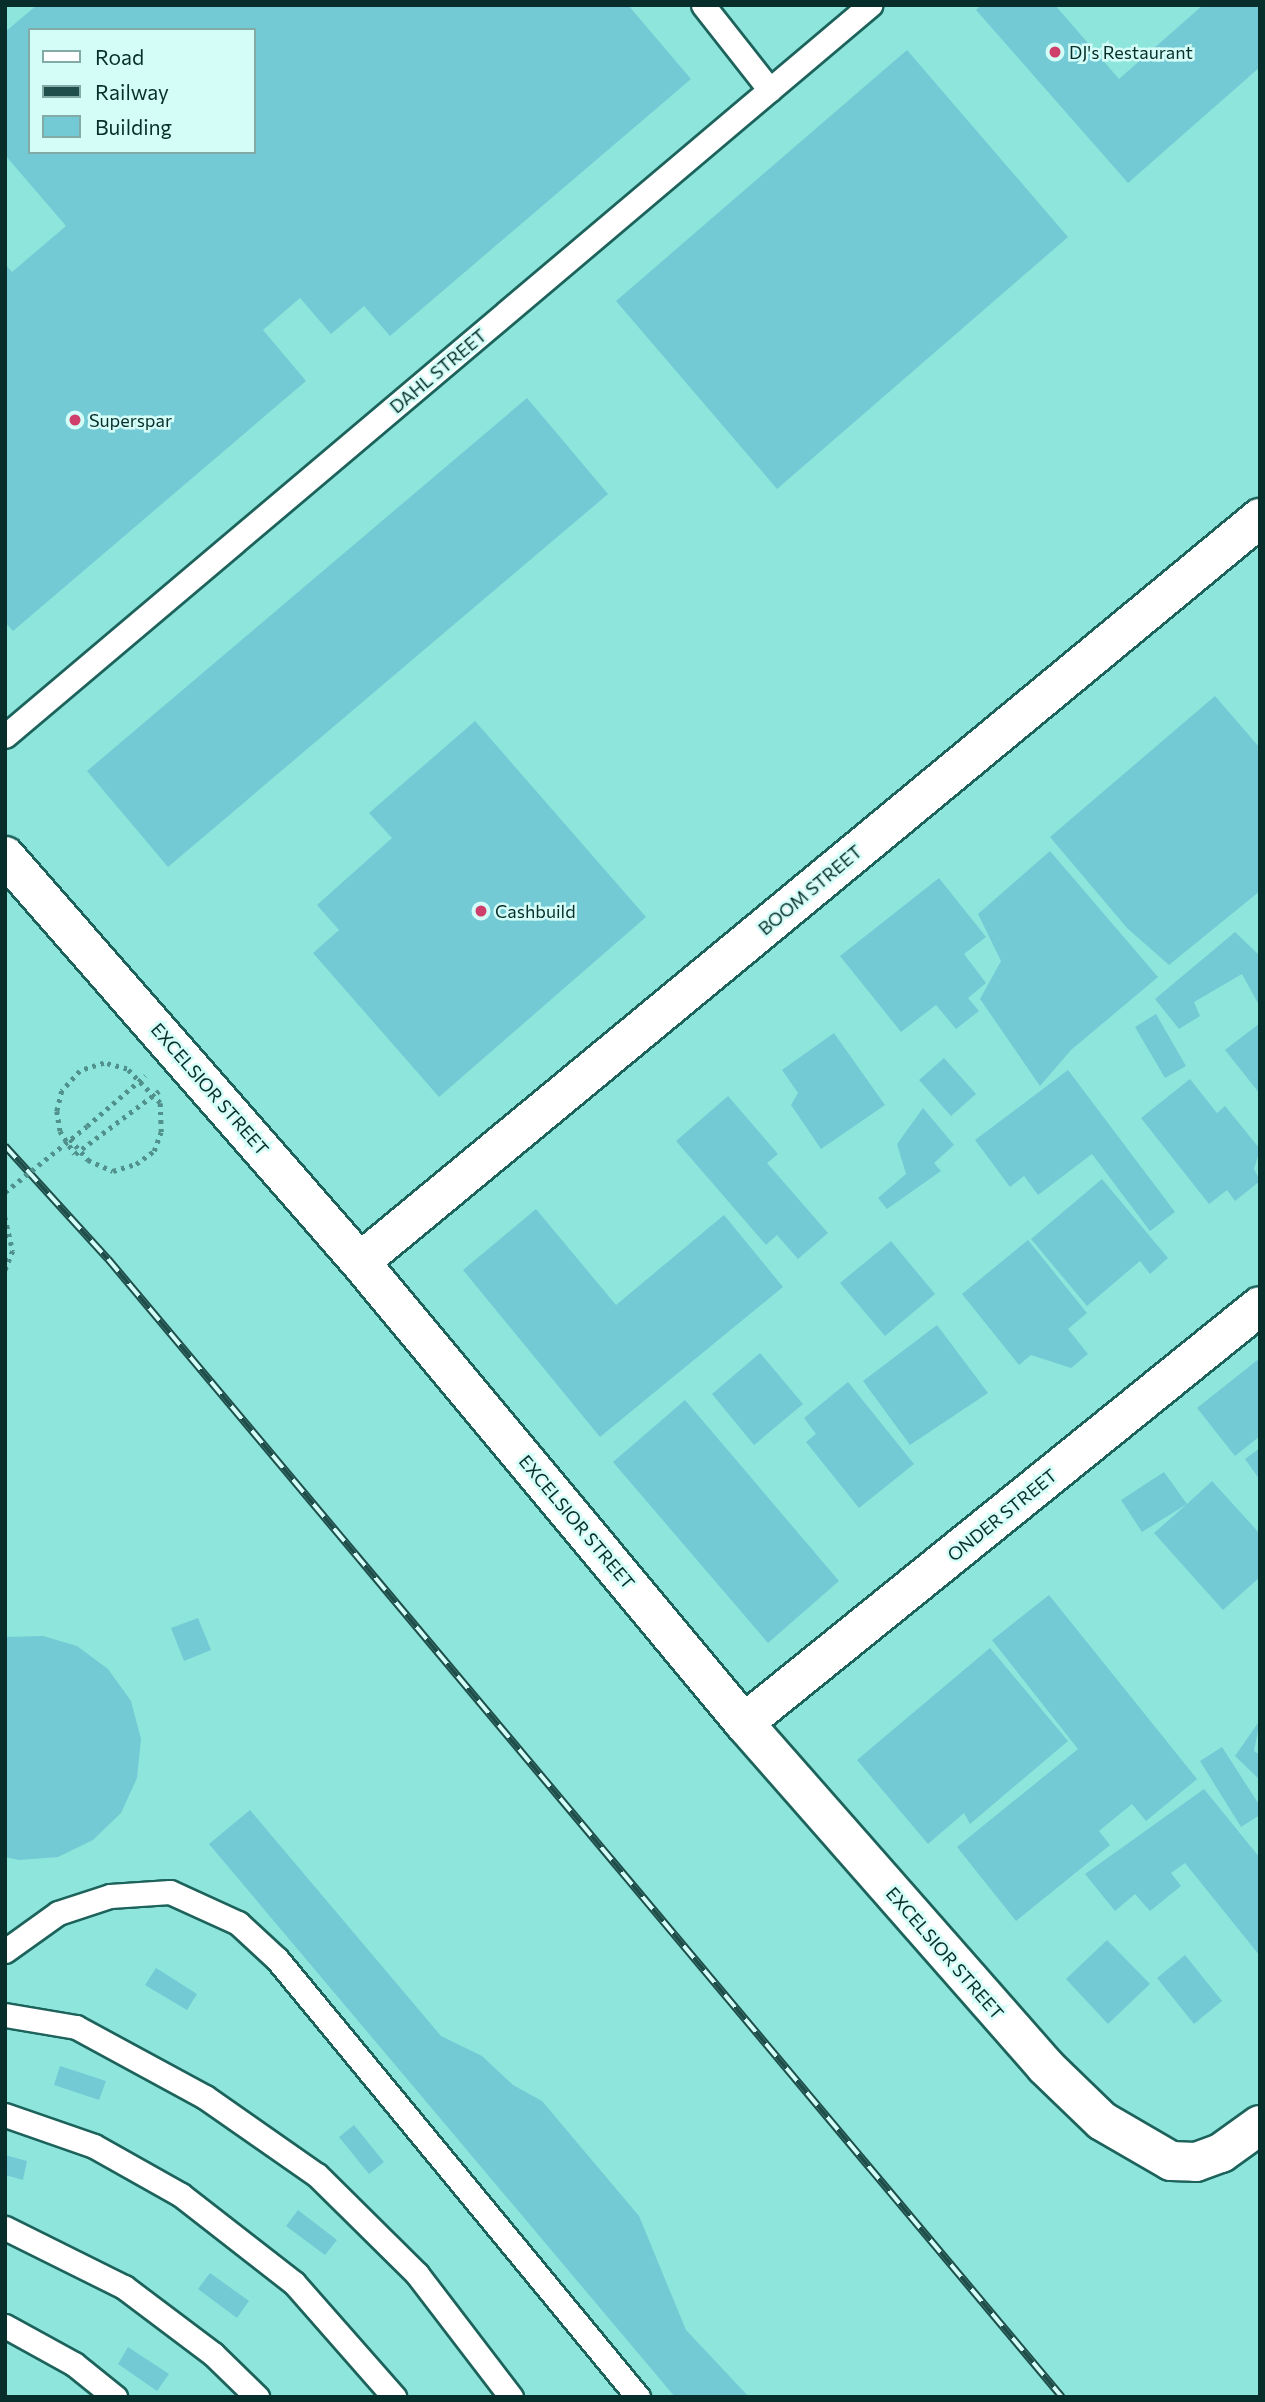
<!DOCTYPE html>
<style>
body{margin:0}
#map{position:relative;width:1265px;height:2402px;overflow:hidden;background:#8ee5db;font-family:Commissioner,sans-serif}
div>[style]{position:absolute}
.building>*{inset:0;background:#73cad5}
.path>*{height:4.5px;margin-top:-2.25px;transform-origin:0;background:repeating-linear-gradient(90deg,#50918b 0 3.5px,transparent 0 8.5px)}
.roads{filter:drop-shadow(2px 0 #1d635c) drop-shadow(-2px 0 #1d635c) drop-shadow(0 2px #1d635c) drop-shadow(0 -2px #1d635c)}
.lane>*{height:23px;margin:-11.5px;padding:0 11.5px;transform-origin:11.5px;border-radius:11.5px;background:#fff}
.street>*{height:38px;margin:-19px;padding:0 19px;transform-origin:19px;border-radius:19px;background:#fff}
.rail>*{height:8px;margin-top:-4px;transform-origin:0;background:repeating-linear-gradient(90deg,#d4fdf8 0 16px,#204f4b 0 32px);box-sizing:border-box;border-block:2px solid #204f4b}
.path-bridge>*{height:4.5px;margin-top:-2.25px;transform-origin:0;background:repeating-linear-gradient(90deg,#50918b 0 3.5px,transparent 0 8.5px)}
.dots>*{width:19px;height:19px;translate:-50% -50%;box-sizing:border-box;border:4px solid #d4fdf8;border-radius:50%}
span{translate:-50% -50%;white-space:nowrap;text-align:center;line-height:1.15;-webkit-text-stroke:5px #d4fdf8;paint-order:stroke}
.poi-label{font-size:18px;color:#072e2b}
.left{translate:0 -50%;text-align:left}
.street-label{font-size:18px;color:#072e2b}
.frame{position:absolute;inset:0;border:7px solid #072e2b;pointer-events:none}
.legend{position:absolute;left:28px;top:28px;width:228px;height:126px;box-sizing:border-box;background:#d4fdf8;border:2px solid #82aaa6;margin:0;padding:9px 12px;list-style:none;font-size:21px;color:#072e2b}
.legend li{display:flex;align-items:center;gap:14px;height:35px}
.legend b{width:35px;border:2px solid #82aaa6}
</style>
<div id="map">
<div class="building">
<div style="clip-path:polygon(evenodd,37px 5px,628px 5px,691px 79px,390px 336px,364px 306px,331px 334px,300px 298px,263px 330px,306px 381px,13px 631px,5px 622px,5px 264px,12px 272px,66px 226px,5px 155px,5px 32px,37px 5px,30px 30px,254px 30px,254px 152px,30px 152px,30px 30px)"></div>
<div style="clip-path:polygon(981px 5px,1055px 5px,1119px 79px,1203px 5px,1260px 5px,1260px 67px,1128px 183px,976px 10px)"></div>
<div style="clip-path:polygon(907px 50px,1068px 237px,777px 489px,616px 301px)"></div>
<div style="clip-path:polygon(527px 398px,608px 494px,168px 867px,87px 771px)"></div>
<div style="clip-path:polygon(1215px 696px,1260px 748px,1260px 891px,1169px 965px,1127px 928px,1050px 837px)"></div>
<div style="clip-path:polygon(475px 721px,646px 917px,439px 1097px,313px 953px,339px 930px,317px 905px,392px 838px,369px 813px)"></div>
<div style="clip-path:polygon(1050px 851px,1158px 977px,1071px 1050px,1040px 1086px,980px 999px,1001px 961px,978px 914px)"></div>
<div style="clip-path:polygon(939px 878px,986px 937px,964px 954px,986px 983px,968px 998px,979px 1011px,956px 1029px,936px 1005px,901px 1032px,840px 956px)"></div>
<div style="clip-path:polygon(1235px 932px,1260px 956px,1260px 1007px,1242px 974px,1194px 1002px,1200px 1016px,1179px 1029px,1155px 999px)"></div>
<div style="clip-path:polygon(1156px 1014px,1186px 1066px,1165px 1078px,1135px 1027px)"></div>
<div style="clip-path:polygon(1260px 1023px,1260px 1094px,1225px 1050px)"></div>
<div style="clip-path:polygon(834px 1033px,885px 1105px,821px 1149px,791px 1105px,798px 1093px,782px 1070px)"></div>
<div style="clip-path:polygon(944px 1058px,976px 1094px,951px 1116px,919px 1080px)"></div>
<div style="clip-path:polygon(1068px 1070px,1175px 1212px,1150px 1231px,1092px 1154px,1038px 1195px,1024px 1176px,1010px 1187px,975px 1140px)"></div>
<div style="clip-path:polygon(1190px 1079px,1217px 1113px,1225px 1106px,1260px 1149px,1254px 1169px,1260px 1181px,1235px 1201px,1227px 1190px,1209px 1204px,1141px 1118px)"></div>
<div style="clip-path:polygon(728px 1096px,778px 1154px,767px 1163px,828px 1233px,798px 1259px,777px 1235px,766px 1245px,676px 1141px)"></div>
<div style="clip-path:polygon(923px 1108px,954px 1145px,934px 1163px,941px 1171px,887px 1209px,878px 1198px,906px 1174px,897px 1144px)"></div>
<div style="clip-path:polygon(1102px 1179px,1168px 1258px,1150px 1274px,1140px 1261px,1087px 1306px,1031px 1239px)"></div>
<div style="clip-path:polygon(536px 1209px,616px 1305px,724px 1215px,783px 1287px,600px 1437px,463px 1270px)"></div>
<div style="clip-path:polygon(1028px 1240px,1087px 1313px,1068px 1329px,1088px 1354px,1071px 1368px,1031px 1355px,1019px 1365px,962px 1294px)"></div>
<div style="clip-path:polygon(891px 1241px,935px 1294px,885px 1336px,840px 1283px)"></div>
<div style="clip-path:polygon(937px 1325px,988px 1393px,910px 1445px,863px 1381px)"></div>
<div style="clip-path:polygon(760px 1353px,803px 1404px,754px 1445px,712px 1394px)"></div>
<div style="clip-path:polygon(1260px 1358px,1260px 1436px,1235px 1456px,1197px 1408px)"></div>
<div style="clip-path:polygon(848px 1382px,914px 1464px,859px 1508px,806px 1442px,816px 1434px,804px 1418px)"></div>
<div style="clip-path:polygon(685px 1400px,839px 1581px,768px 1643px,613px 1462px)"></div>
<div style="clip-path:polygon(1260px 1448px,1260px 1480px,1245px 1459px)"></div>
<div style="clip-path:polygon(1164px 1472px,1187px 1504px,1212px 1481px,1260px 1534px,1260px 1577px,1223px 1610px,1154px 1533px,1187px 1504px,1142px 1532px,1121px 1500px)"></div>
<div style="clip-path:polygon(1049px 1595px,1197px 1779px,1146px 1821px,1132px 1804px,1099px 1831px,1110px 1845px,1016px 1921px,957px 1847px,1078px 1749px,992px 1640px)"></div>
<div style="clip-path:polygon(198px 1618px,211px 1650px,184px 1661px,171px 1628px)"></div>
<div style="clip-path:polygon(43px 1636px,77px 1646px,108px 1669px,131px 1701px,141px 1739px,137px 1778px,121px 1813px,93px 1840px,58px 1857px,19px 1860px,5px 1857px,5px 1637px)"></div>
<div style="clip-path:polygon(990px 1648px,1068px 1741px,970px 1824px,964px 1813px,928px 1844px,857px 1760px)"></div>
<div style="clip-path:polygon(1260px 1720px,1254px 1751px,1260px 1755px,1260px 1780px,1235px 1756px)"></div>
<div style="clip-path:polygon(1222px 1747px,1260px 1806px,1260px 1815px,1241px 1827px,1200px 1761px)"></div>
<div style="clip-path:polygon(1204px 1789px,1260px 1858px,1260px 1956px,1185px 1863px,1171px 1873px,1181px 1886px,1150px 1911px,1135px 1894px,1115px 1911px,1085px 1874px)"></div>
<div style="clip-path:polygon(250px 1810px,441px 2036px,482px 2056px,513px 2085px,542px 2101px,639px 2216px,686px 2330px,749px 2397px,675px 2397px,209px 1844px)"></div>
<div style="clip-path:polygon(1107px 1940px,1150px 1984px,1108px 2024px,1066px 1979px)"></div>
<div style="clip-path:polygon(1185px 1955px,1222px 2001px,1194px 2024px,1157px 1978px)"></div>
<div style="clip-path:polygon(156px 1968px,197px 1994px,187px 2010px,145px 1985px)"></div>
<div style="clip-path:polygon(60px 2066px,106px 2081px,99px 2100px,54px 2085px)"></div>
<div style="clip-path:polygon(354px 2125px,384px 2162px,369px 2174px,339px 2137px)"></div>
<div style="clip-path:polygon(5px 2155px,27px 2161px,23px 2180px,5px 2175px)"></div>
<div style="clip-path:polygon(298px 2210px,337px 2240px,325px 2255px,286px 2226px)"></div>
<div style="clip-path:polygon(210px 2273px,249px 2301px,237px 2318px,198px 2289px)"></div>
<div style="clip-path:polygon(128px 2347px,169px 2374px,157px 2391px,118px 2364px)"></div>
</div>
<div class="path">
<div style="left:87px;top:1126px;width:77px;rotate:-40.8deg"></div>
<div style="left:75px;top:1154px;width:105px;rotate:-36.9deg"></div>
<div style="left:5px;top:1217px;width:35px;rotate:77deg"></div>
<div style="left:13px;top:1251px;width:22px;rotate:112deg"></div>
</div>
<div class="roads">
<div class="lane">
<div style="left:703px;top:5px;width:108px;rotate:51.8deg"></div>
<div style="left:5px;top:736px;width:1133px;rotate:-40.2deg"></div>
<div style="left:5px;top:1951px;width:65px;rotate:-35.6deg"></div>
<div style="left:58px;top:1913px;width:55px;rotate:-18.1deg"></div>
<div style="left:110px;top:1896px;width:60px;rotate:-3.8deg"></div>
<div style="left:170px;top:1892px;width:75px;rotate:24.5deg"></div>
<div style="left:238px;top:1923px;width:53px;rotate:42.7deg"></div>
<div style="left:277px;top:1959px;width:568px;rotate:50.5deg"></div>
<div style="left:5px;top:2015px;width:72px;rotate:9.6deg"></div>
<div style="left:76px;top:2027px;width:147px;rotate:28.5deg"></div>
<div style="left:205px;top:2097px;width:136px;rotate:34.9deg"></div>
<div style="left:317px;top:2175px;width:141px;rotate:44.7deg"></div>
<div style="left:417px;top:2274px;width:155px;rotate:52.6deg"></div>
<div style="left:5px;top:2115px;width:94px;rotate:19.2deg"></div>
<div style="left:94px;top:2146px;width:100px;rotate:29.4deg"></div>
<div style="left:181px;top:2195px;width:143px;rotate:37.9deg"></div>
<div style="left:294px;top:2283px;width:152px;rotate:48.7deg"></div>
<div style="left:5px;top:2228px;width:133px;rotate:26.4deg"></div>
<div style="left:124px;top:2287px;width:111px;rotate:37deg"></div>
<div style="left:213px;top:2354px;width:62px;rotate:44.3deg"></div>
<div style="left:5px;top:2326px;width:79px;rotate:28.8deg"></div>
<div style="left:74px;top:2364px;width:53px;rotate:38.8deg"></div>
</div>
<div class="street">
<div style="left:5px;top:856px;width:539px;rotate:48.83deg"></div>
<div style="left:360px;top:1262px;width:600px;rotate:50.21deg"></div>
<div style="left:744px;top:1723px;width:456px;rotate:48.7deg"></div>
<div style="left:1045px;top:2066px;width:79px;rotate:44deg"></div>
<div style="left:1102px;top:2121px;width:80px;rotate:30.1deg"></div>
<div style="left:1171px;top:2161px;width:25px;rotate:2deg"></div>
<div style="left:1196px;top:2162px;width:27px;rotate:-20deg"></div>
<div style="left:1221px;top:2153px;width:48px;rotate:-35.7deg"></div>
<div style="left:360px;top:1262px;width:1168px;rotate:-39.58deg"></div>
<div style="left:744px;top:1723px;width:663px;rotate:-38.94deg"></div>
</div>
</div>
<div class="rail">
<div style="left:5px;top:1146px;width:153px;rotate:47.7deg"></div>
<div style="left:108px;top:1259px;width:1485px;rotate:50.03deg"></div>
</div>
<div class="path-bridge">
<div style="left:70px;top:1139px;width:28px;rotate:49deg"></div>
<div style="left:88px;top:1160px;width:27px;rotate:24deg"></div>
<div style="left:113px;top:1171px;width:24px;rotate:-17deg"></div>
<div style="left:136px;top:1164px;width:22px;rotate:-36deg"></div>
<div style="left:154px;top:1151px;width:20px;rotate:-70deg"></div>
<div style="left:161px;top:1132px;width:29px;rotate:-92deg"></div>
<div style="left:160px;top:1103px;width:47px;rotate:-134.1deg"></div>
<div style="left:127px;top:1069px;width:24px;rotate:-165deg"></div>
<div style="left:104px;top:1063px;width:25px;rotate:162deg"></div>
<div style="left:80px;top:1071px;width:27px;rotate:132deg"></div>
<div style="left:62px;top:1091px;width:21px;rotate:104deg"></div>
<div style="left:57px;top:1111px;width:20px;rotate:81deg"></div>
<div style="left:60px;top:1131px;width:27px;rotate:57deg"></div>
<div style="left:5px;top:1192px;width:105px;rotate:-38.8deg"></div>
</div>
<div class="dots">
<div style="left:1055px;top:52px;background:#ce406b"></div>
<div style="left:75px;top:420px;background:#ce406b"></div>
<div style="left:481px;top:911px;background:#ce406b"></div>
</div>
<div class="poi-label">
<span class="left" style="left:1069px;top:52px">DJ's Restaurant</span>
<span class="left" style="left:89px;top:420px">Superspar</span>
<span class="left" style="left:495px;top:911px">Cashbuild</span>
</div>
<div class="street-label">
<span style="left:438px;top:371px;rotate:-40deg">DAHL STREET</span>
<span style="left:810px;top:890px;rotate:-40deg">BOOM STREET</span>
<span style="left:210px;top:1089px;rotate:49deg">EXCELSIOR STREET</span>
<span style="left:1002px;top:1515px;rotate:-39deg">ONDER STREET</span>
<span style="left:577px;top:1522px;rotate:50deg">EXCELSIOR STREET</span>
<span style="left:945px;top:1953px;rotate:49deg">EXCELSIOR STREET</span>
</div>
<div class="frame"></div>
<ul class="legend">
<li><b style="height:9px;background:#fff"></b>Road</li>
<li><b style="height:9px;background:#204f4b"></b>Railway</li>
<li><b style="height:19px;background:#73cad5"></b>Building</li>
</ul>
</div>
